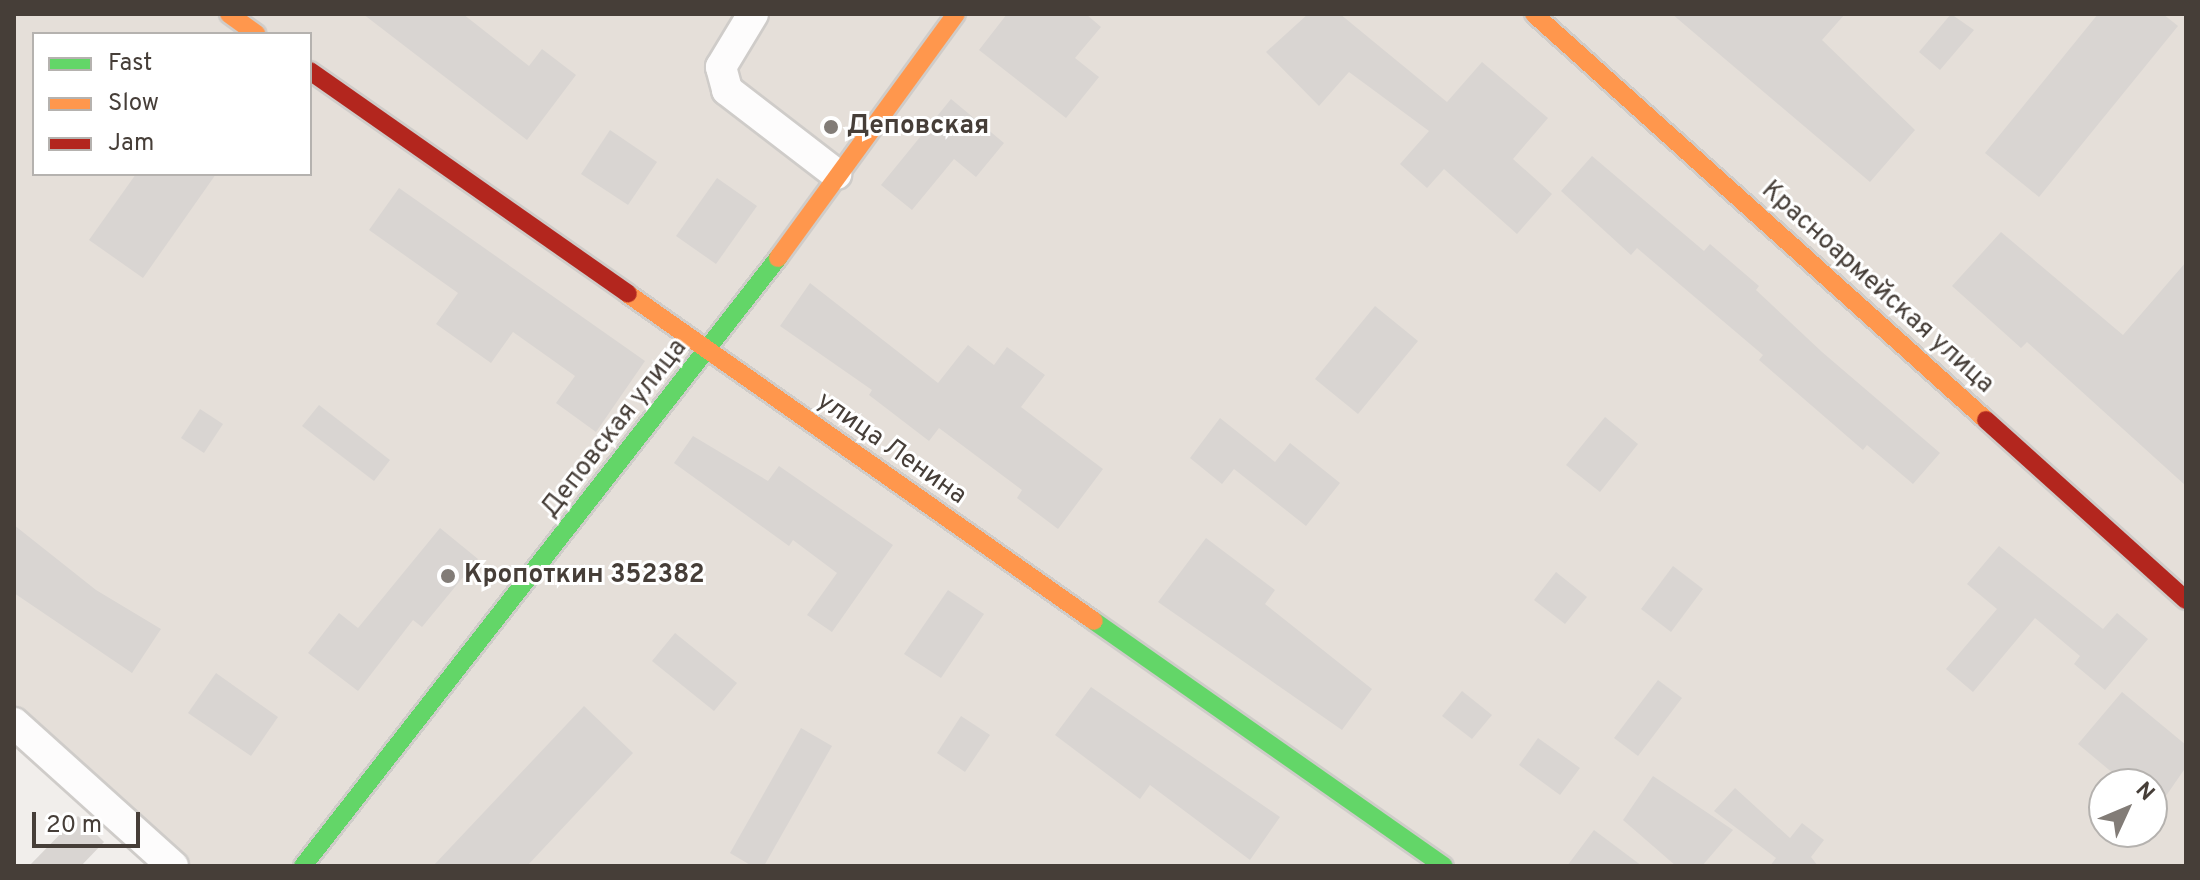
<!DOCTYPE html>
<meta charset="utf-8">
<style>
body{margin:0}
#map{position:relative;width:2200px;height:880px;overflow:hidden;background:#f1eeeb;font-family:Overpass,sans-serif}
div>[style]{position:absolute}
.residential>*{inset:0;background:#e5dfd9}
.building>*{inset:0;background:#d9d5d2}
.roads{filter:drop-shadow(2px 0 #cfccc9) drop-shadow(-2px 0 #cfccc9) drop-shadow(0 2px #cfccc9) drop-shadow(0 -2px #cfccc9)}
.street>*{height:30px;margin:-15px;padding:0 15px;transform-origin:15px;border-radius:15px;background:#fdfcfc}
.fast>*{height:18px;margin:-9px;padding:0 9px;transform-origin:9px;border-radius:9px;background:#63d668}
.slow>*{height:18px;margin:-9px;padding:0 9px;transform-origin:9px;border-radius:9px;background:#ff974d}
.jam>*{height:18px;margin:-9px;padding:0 9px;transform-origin:9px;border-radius:9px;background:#b3261e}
.dots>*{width:22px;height:22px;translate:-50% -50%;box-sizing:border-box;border:4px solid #fff;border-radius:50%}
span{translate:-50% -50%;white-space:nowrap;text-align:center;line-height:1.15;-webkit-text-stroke:6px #fff;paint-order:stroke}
.poi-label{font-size:26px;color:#463e38;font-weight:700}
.left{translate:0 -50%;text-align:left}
.street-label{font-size:26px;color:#463e38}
.frame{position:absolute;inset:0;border:16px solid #463e38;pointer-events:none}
.legend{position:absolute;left:32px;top:32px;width:280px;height:144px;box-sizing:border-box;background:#fff;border:2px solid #b5b2af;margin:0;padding:10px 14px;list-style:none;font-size:24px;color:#463e38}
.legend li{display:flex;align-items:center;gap:16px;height:40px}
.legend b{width:40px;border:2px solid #b5b2af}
.north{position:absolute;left:2088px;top:768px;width:80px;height:80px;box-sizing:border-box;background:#fff;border:2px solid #b5b2af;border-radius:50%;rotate:46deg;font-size:22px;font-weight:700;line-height:32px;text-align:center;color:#463e38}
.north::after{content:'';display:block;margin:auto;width:28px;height:36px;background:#827c77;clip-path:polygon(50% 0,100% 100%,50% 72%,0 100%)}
.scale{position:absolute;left:32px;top:812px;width:108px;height:36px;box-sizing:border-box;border:4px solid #463e38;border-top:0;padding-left:10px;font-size:24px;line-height:28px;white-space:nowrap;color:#463e38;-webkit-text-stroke:6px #fff;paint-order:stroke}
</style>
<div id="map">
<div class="residential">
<div style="clip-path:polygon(evenodd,14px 14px,2186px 14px,2186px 866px,156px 866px,14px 737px,14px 14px,34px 34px,310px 34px,310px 174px,34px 174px,34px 34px,14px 14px,2104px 784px,2152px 784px,2152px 832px,2104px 832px,2104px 784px)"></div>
</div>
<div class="building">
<div style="clip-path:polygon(363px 14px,463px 14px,529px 66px,542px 49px,576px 75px,527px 140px)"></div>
<div style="clip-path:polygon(1007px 14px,1086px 14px,1101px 27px,1075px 58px,1099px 77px,1066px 118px,979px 50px)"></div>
<div style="clip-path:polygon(1308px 14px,1340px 14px,1447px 102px,1482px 62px,1548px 118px,1513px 159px,1552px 194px,1517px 234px,1444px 169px,1427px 188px,1400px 164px,1429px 131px,1349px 72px,1319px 106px,1266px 52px)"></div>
<div style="clip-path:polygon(1672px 14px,1845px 14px,1822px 40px,1915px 130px,1870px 182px)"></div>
<div style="clip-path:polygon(1951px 14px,1974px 30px,1940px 70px,1919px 52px)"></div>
<div style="clip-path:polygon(2098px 14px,2163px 14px,2178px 26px,2039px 197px,1985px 153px)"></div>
<div style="clip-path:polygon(951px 99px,1004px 143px,976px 177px,954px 159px,912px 210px,881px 185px)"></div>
<div style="clip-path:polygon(610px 130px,657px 162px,628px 205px,581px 174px)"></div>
<div style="clip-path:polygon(1592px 156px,1704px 251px,1710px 244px,1759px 286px,1756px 290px,1822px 352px,1940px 453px,1913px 484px,1867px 445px,1863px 450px,1759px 360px,1763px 355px,1637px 248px,1631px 255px,1561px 191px)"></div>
<div style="clip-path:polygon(136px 174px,216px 174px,143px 278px,89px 240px)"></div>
<div style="clip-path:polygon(717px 178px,757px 206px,716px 264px,676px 236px)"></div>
<div style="clip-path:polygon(399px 188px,645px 361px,596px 432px,556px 403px,575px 376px,513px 332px,491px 363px,436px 324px,458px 293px,369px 230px)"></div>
<div style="clip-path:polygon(2001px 232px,2123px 335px,2186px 262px,2186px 486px,2027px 342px,2021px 348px,1952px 286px)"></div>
<div style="clip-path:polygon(810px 283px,938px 383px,968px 345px,994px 365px,1007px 347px,1045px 375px,1021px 407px,1103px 469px,1058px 529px,1017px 498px,1022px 490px,939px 428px,929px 441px,869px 395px,872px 390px,780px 326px)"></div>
<div style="clip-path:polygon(1375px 306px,1418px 341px,1358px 414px,1315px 379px)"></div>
<div style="clip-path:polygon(319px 405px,390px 460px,374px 481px,302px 426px)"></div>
<div style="clip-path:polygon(200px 409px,223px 424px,204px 453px,181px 438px)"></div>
<div style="clip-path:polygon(1605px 417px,1638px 444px,1600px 492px,1566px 465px)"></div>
<div style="clip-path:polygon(1220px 418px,1275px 462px,1290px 443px,1340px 483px,1306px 526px,1234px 469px,1222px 484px,1190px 458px)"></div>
<div style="clip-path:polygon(693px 436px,768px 481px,779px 466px,893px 545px,832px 632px,807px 615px,837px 573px,793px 540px,789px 546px,674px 463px)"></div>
<div style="clip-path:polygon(14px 525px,96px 590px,161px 629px,132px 673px,14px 593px)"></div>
<div style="clip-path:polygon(440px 528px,478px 559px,422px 627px,413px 620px,358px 691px,308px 653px,339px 613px,358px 628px)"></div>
<div style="clip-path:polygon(1206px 538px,1275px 590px,1265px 604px,1372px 689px,1342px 730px,1158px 602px)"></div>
<div style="clip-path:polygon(1999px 546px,2103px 629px,2117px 613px,2148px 639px,2105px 690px,2074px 664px,2080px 656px,2035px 618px,1973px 692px,1946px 669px,1997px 609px,1967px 584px)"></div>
<div style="clip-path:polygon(1673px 566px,1703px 589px,1671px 632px,1641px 609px)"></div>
<div style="clip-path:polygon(1556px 572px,1587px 597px,1565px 624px,1534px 600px)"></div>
<div style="clip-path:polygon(948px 590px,984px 614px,941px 678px,904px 654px)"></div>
<div style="clip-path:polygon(675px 633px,737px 683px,714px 711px,652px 661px)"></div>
<div style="clip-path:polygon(216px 673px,278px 717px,251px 756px,188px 713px)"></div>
<div style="clip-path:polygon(1658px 680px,1682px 698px,1638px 756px,1614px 738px)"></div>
<div style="clip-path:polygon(1091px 687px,1280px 817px,1250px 860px,1150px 785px,1140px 799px,1055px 735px)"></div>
<div style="clip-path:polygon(1462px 691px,1492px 715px,1472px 739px,1442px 716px)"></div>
<div style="clip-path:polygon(2122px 692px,2186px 745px,2186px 767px,2152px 816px,2152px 784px,2126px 784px,2078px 744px)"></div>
<div style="clip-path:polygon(584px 706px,633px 753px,527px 866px,433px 866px)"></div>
<div style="clip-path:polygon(961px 716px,990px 735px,965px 772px,937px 753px)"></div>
<div style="clip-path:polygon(801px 728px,832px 746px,764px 866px,752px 866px,730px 853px)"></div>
<div style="clip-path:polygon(1538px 738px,1580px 768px,1560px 795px,1519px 765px)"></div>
<div style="clip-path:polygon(1653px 776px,1733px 830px,1702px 866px,1676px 866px,1623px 820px)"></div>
<div style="clip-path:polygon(1735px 788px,1790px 838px,1802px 823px,1824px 840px,1811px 857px,1818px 866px,1770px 866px,1776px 858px,1714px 811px)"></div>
<div style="clip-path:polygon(78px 816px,104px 842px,81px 866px,29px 866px)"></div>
<div style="clip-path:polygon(1594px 830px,1642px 866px,1567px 866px)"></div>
</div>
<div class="roads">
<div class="street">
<div style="left:753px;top:14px;width:62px;rotate:121.1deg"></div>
<div style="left:721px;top:67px;width:24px;rotate:75deg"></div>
<div style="left:727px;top:90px;width:138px;rotate:37.6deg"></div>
<div style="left:14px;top:723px;width:214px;rotate:42deg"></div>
</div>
<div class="fast">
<div style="left:1094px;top:621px;width:427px;rotate:35deg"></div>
<div style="left:303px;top:866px;width:772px;rotate:-52deg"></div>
</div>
<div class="slow">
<div style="left:229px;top:14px;width:34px;rotate:36deg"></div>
<div style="left:1534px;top:14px;width:608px;rotate:41.93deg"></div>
<div style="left:778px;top:258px;width:302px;rotate:-53.9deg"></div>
<div style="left:628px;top:294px;width:569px;rotate:35.06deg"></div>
</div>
<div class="jam">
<div style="left:310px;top:71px;width:388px;rotate:35deg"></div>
<div style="left:1986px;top:420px;width:269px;rotate:42deg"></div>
</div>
</div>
<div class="dots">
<div style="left:831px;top:127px;background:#827c77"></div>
<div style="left:448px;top:576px;background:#827c77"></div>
</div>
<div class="poi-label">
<span class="left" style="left:847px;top:127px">Деповская</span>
<span class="left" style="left:464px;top:576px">Кропоткин 352382</span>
</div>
<div class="street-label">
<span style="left:1877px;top:288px;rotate:42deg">Красноармейская улица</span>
<span style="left:615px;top:429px;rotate:-52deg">Деповская улица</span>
<span style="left:891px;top:449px;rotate:35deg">улица Ленина</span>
</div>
<div class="frame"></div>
<ul class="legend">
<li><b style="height:10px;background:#63d668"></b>Fast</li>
<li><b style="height:10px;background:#ff974d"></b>Slow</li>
<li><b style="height:10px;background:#b3261e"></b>Jam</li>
</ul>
<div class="north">N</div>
<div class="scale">20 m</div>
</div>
